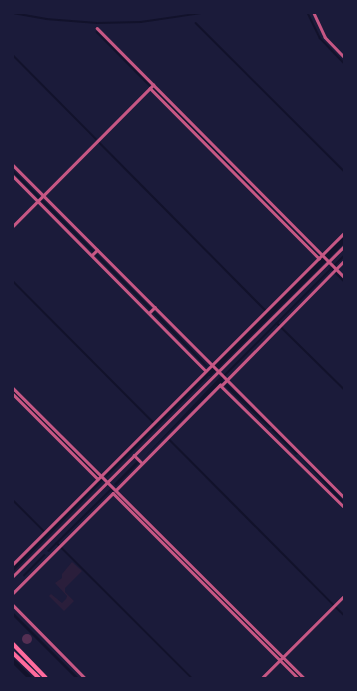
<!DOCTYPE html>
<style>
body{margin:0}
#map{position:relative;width:357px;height:691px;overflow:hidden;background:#1b1b3a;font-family:"Libre Baskerville",serif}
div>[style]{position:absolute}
.green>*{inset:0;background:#2a1e3b}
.water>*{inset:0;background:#12122b}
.stream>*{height:1.5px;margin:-0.75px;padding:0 0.75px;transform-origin:0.75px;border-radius:0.75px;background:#12122b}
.canal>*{height:4.5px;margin:-2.25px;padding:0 2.25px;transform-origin:2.25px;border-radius:2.25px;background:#12122b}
.building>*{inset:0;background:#542f53}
.round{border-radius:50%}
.minor>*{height:2.5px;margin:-1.25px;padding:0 1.25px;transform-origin:1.25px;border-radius:1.25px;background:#c65784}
.tertiary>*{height:3px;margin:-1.5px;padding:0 1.5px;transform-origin:1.5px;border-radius:1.5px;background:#c65784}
.trunk>*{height:4px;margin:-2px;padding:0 2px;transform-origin:2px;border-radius:2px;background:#ff6b9d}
span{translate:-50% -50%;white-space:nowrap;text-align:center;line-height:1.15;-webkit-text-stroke:3.5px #1b1b3a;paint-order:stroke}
.frame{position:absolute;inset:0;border:14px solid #1b1b3a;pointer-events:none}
</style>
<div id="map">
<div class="green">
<div style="clip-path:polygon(72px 562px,82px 571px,65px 588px,65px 592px,74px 601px,64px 611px,49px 596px,51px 594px,62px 603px,66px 599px,67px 596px,55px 583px,62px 578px,62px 574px)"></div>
</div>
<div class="water">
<div style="clip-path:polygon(96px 253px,151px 308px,150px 310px,95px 255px)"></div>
<div style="clip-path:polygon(153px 310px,208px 366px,206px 367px,152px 312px)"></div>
<div style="clip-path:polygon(211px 369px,213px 372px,106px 478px,105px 475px)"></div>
<div style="clip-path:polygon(220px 377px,224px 381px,222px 383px,220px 383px,142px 459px)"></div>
<div style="clip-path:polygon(226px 383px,271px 427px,269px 428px,224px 385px)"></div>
<div style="clip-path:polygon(273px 429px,298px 454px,296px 455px,271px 430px)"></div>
<div style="clip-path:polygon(299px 456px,333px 489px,331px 490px)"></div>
<div style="clip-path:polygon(137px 461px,139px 463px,116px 486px,114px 484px)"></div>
<div style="clip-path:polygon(101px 479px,103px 481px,13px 572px,13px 567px)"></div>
<div style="clip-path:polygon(111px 488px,113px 491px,111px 491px,49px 552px,47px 551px)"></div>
<div style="clip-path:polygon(44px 554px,46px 555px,24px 577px,23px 575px)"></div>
<div style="clip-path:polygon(13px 612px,79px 678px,75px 678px,13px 616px)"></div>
<div style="clip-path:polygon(13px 658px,33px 678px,27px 678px,13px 664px)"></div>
</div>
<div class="stream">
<div style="left:13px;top:13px;width:34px;rotate:10deg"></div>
<div style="left:46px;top:19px;width:51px;rotate:4.5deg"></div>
<div style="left:97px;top:23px;width:44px;rotate:-1.3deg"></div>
<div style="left:141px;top:22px;width:62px;rotate:-8.4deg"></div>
<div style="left:308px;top:13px;width:28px;rotate:64deg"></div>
<div style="left:320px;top:38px;width:35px;rotate:46deg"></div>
<div style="left:196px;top:23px;width:209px;rotate:45deg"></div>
<div style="left:97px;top:32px;width:314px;rotate:45.3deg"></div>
<div style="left:13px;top:55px;width:118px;rotate:45.3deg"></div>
<div style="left:100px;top:143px;width:235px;rotate:45.3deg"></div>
<div style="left:13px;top:171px;width:116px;rotate:45deg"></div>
<div style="left:321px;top:258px;width:3px;rotate:45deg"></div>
<div style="left:331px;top:268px;width:18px;rotate:45deg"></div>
<div style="left:13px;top:281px;width:199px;rotate:45.2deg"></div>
<div style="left:268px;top:312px;width:1px;rotate:45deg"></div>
<div style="left:277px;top:323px;width:94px;rotate:44.6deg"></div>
<div style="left:221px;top:379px;width:174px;rotate:-45deg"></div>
<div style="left:13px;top:391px;width:120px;rotate:44.7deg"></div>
<div style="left:169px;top:439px;width:233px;rotate:45.2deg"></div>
<div style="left:101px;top:479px;width:2px;rotate:27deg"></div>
<div style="left:330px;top:488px;width:20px;rotate:45deg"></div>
<div style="left:112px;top:490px;width:267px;rotate:44.8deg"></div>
<div style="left:13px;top:500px;width:44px;rotate:45deg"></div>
<div style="left:57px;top:543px;width:191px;rotate:45deg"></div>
<div style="left:336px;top:607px;width:11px;rotate:45deg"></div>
</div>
<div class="canal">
<div style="left:209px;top:373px;width:190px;rotate:-44.8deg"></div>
</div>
<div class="building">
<div class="round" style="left:22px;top:634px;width:10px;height:10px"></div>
</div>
<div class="minor">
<div style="left:314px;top:13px;width:26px;rotate:65deg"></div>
<div style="left:325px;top:37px;width:28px;rotate:46deg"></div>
<div style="left:97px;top:28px;width:351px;rotate:45.2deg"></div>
<div style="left:150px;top:88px;width:240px;rotate:45.2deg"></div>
<div style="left:13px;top:165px;width:469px;rotate:45.1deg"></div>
<div style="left:13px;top:176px;width:274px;rotate:45.3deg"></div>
<div style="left:13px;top:226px;width:199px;rotate:-45.2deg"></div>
<div style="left:92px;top:255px;width:7px;rotate:-45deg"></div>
<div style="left:149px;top:313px;width:8px;rotate:-45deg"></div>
<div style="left:222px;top:385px;width:174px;rotate:-45.5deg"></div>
<div style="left:13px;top:388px;width:411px;rotate:44.9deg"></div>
<div style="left:13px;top:394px;width:120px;rotate:45deg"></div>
<div style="left:134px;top:455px;width:11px;rotate:45deg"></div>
<div style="left:116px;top:490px;width:148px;rotate:-45.3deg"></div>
<div style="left:220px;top:385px;width:174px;rotate:44.5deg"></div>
<div style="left:13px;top:564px;width:468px;rotate:-45deg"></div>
<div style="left:13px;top:593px;width:141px;rotate:-45deg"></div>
<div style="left:113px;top:493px;width:262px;rotate:45deg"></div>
<div style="left:13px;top:605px;width:103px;rotate:45.4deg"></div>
<div style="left:262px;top:678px;width:116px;rotate:-45deg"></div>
</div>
<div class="tertiary">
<div style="left:13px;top:576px;width:467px;rotate:-44.9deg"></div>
</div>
<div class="trunk">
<div style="left:13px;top:644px;width:47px;rotate:45.9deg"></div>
<div style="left:13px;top:653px;width:36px;rotate:44deg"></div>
</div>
<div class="frame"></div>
</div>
